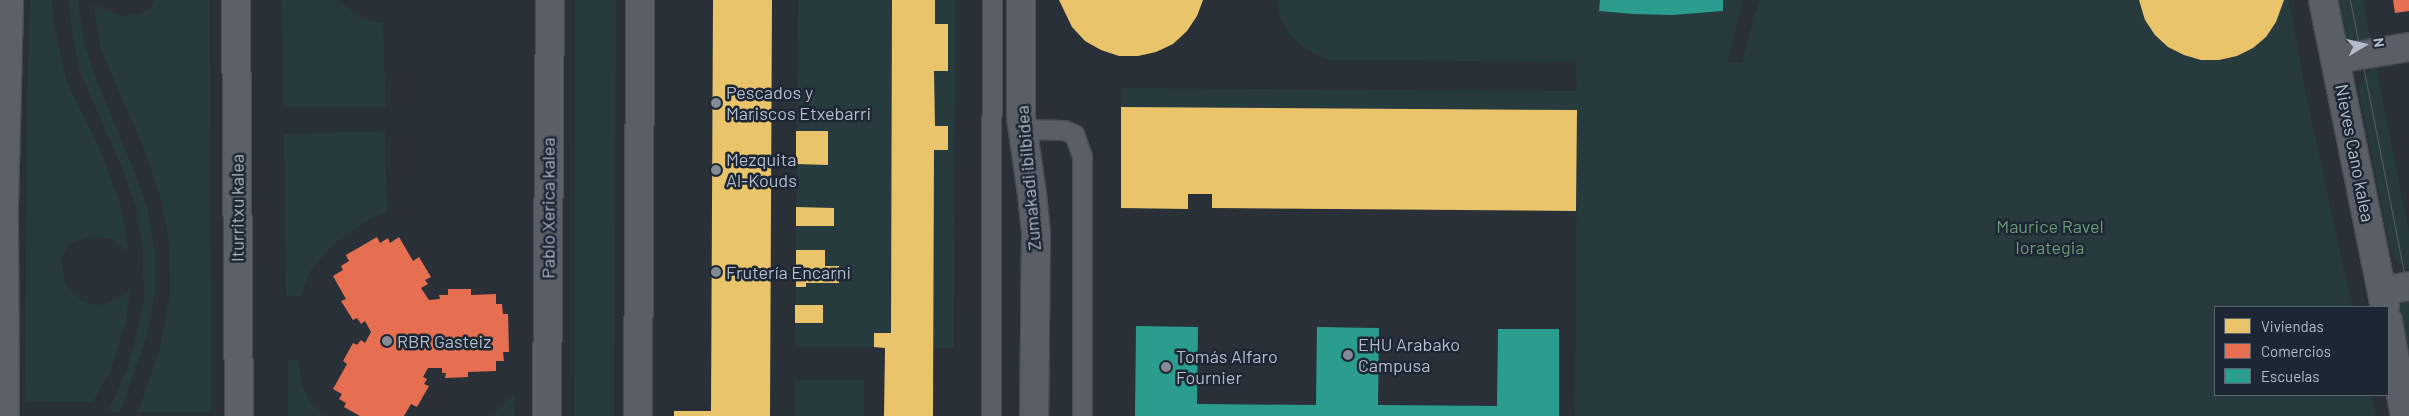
<!DOCTYPE html>
<meta charset="utf-8">
<style>
body{margin:0}
#map{position:relative;width:2409px;height:416px;overflow:hidden;background:#2a3038;font-family:Barlow,sans-serif}
div>[style]{position:absolute}
.green>*{inset:0;background:#273a3e}
.homes>*{inset:0;background:#e9c46a}
.shops>*{inset:0;background:#e76f51}
.schools>*{inset:0;background:#2a9d8f}
.roads{filter:drop-shadow(1px 0 #484c53) drop-shadow(-1px 0 #484c53) drop-shadow(0 1px #484c53) drop-shadow(0 -1px #484c53)}
.lane>*{height:19px;margin:-9.5px;padding:0 9.5px;transform-origin:9.5px;border-radius:9.5px;background:#5a5e66}
.street>*{height:28px;margin:-14px;padding:0 14px;transform-origin:14px;border-radius:14px;background:#5a5e66}
.primary>*{height:28px;margin:-14px;padding:0 14px;transform-origin:14px;border-radius:14px;background:#5c6168}
.tram>*{height:1px;margin:-0.5px;padding:0 0.5px;transform-origin:0.5px;border-radius:0.5px;background:#595d64}
.dots>*{width:14px;height:14px;translate:-50% -50%;box-sizing:border-box;border:2px solid #1d2633;border-radius:50%}
span{translate:-50% -50%;white-space:nowrap;text-align:center;line-height:1.15;-webkit-text-stroke:5px #1d2633;paint-order:stroke}
.poi-label{font-size:18px;color:#b4bcc9}
.left{translate:0 -50%;text-align:left}
.street-label{font-size:18px;color:#b4bcc9}
.park-label{font-size:18px;color:#6b9a76}
.legend{position:absolute;left:2214px;top:306px;width:175px;height:90px;box-sizing:border-box;background:#1d2633;border:1px solid #59626f;margin:0;padding:6px 9px;list-style:none;font-size:15px;color:#b4bcc9}
.legend li{display:flex;align-items:center;gap:10px;height:25px}
.legend b{width:25px;border:1px solid #59626f}
.north{position:absolute;left:2339px;top:20px;width:50px;height:50px;-webkit-text-stroke:4px #1d2633;paint-order:stroke;rotate:81deg;font-size:14px;font-weight:700;line-height:20px;text-align:center;color:#b4bcc9}
.north::after{content:'';display:block;margin:auto;width:18px;height:22px;background:#b4bcc9;clip-path:polygon(50% 0,100% 100%,50% 72%,0 100%)}
</style>
<div id="map">
<div class="green">
<div style="clip-path:polygon(30px 0,52px 0,54px 24px,67px 83px,102px 154px,121px 206px,129px 253px,111px 239px,87px 237px,68px 244px,61px 260px,66px 285px,84px 302px,99px 305px,114px 301px,130px 289px,126px 321px,111px 369px,93px 402px,25px 402px,27px 102px)"></div>
<div style="clip-path:polygon(68px 0,78px 0,84px 43px,98px 84px,136px 175px,148px 211px,155px 253px,155px 292px,146px 338px,120px 412px,108px 411px,124px 377px,134px 346px,144px 298px,142px 244px,135px 205px,122px 168px,80px 72px,72px 32px)"></div>
<div style="clip-path:polygon(154px 0,210px 0,211px 412px,138px 412px,160px 348px,170px 294px,169px 240px,161px 200px,145px 151px,101px 50px,93px 4px,109px 12px,126px 16px,140px 14px,152px 7px)"></div>
<div style="clip-path:polygon(282px 0,337px 0,364px 20px,383px 23px,386px 107px,283px 107px)"></div>
<div style="clip-path:polygon(575px 0,616px 0,614px 416px,574px 416px)"></div>
<div style="clip-path:polygon(798px 0,892px 0,891px 333px,875px 333px,874px 347px,795px 347px)"></div>
<div style="clip-path:polygon(935px 0,955px 0,954px 348px,933px 348px,934px 150px,948px 126px,935px 126px,934px 71px,948px 71px,948px 24px,935px 24px)"></div>
<div style="clip-path:polygon(1277px 0,1600px 0,1600px 11px,1673px 15px,1723px 12px,1723px 0,1743px 0,1728px 62px,1742px 63px,1759px 0,2289px 0,2306px 94px,2352px 307px,2215px 307px,2215px 395px,2371px 395px,2376px 416px,1575px 416px,1577px 110px,1121px 107px,1121px 88px,1577px 91px,1575px 62px,1327px 60px,1305px 49px,1290px 35px,1281px 20px)"></div>
<div style="clip-path:polygon(2334px 0,2363px 0,2371px 41px,2345px 47px)"></div>
<div style="clip-path:polygon(2376px 66px,2409px 232px,2409px 269px,2397px 262px,2390px 250px,2358px 86px,2370px 70px)"></div>
<div style="clip-path:polygon(385px 131px,387px 212px,362px 223px,335px 243px,312px 268px,300px 296px,286px 297px,284px 134px)"></div>
<div style="clip-path:polygon(2409px 294px,2409px 369px,2397px 296px)"></div>
<div style="clip-path:polygon(288px 360px,298px 360px,302px 386px,310px 402px,324px 416px,288px 416px)"></div>
<div style="clip-path:polygon(795px 380px,864px 380px,864px 416px,795px 416px)"></div>
<div style="clip-path:polygon(515px 393px,514px 416px,492px 416px)"></div>
</div>
<div class="homes">
<div style="clip-path:polygon(713px 0,772px 0,770px 416px,674px 416px,674px 411px,711px 411px)"></div>
<div style="clip-path:polygon(892px 0,935px 0,935px 24px,948px 24px,948px 71px,934px 71px,935px 126px,948px 126px,948px 150px,934px 150px,933px 416px,884px 416px,885px 348px,874px 347px,874px 333px,891px 333px)"></div>
<div style="clip-path:polygon(1059px 0,1203px 0,1197px 16px,1187px 31px,1173px 44px,1156px 52px,1138px 56px,1119px 56px,1101px 50px,1085px 41px,1072px 27px)"></div>
<div style="clip-path:polygon(2139px 0,2284px 0,2276px 22px,2266px 37px,2253px 48px,2237px 56px,2219px 60px,2201px 60px,2184px 55px,2168px 47px,2155px 35px,2145px 20px)"></div>
<div style="clip-path:polygon(1121px 107px,1577px 110px,1576px 211px,1212px 208px,1212px 194px,1188px 194px,1188px 209px,1121px 208px)"></div>
<div style="clip-path:polygon(796px 131px,828px 131px,828px 165px,796px 164px)"></div>
<div style="clip-path:polygon(796px 207px,834px 208px,834px 226px,796px 226px)"></div>
<div style="clip-path:polygon(796px 250px,825px 250px,825px 266px,839px 266px,839px 283px,806px 283px,806px 287px,796px 287px)"></div>
<div style="clip-path:polygon(795px 305px,823px 305px,823px 323px,795px 323px)"></div>
</div>
<div class="shops">
<div style="clip-path:polygon(2393px 0,2409px 0,2409px 11px,2395px 13px)"></div>
<div style="clip-path:polygon(377px 237px,380px 243px,388px 238px,390px 243px,399px 237px,413px 261px,419px 257px,431px 277px,425px 280px,428px 284px,421px 288px,429px 300px,440px 299px,439px 295px,448px 295px,448px 289px,471px 289px,471px 295px,496px 294px,496px 304px,502px 304px,503px 314px,508px 314px,509px 352px,503px 352px,504px 361px,496px 361px,496px 371px,468px 372px,468px 377px,445px 378px,446px 373px,442px 373px,442px 368px,428px 368px,423px 377px,427px 379px,424px 384px,429px 386px,417px 407px,411px 404px,404px 416px,360px 416px,344px 407px,346px 403px,339px 399px,342px 394px,333px 389px,347px 364px,343px 361px,353px 343px,357px 345px,361px 340px,365px 343px,371px 332px,365px 321px,361px 324px,357px 318px,353px 320px,341px 301px,346px 299px,333px 276px,343px 270px,341px 266px,349px 261px,346px 255px)"></div>
</div>
<div class="schools">
<div style="clip-path:polygon(1600px 0,1723px 0,1723px 11px,1673px 15px,1634px 14px,1599px 11px)"></div>
<div style="clip-path:polygon(1136px 326px,1198px 327px,1197px 404px,1316px 405px,1317px 327px,1379px 328px,1378px 405px,1497px 406px,1498px 329px,1559px 329px,1559px 416px,1135px 416px)"></div>
</div>
<div class="roads">
<div class="lane">
<div style="left:1023px;top:129px;width:41px;rotate:1.4deg"></div>
<div style="left:1064px;top:130px;width:11px;rotate:22deg"></div>
<div style="left:1074px;top:134px;width:23px;rotate:70deg"></div>
<div style="left:1082px;top:156px;width:260px;rotate:90deg"></div>
<div style="left:991px;top:416px;width:416px;rotate:-89.9deg"></div>
</div>
<div class="street">
<div style="left:1021px;top:0;width:117px;rotate:90deg"></div>
<div style="left:1021px;top:117px;width:78px;rotate:81.9deg"></div>
<div style="left:1032px;top:194px;width:39px;rotate:84deg"></div>
<div style="left:1036px;top:233px;width:183px;rotate:90.6deg"></div>
<div style="left:2323px;top:0;width:313px;rotate:78.6deg"></div>
<div style="left:2337px;top:59px;width:73px;rotate:-9.5deg"></div>
<div style="left:2382px;top:291px;width:27px;rotate:-10deg"></div>
<div style="left:2388px;top:321px;width:97px;rotate:79.9deg"></div>
<div style="left:547px;top:416px;width:416px;rotate:-89.6deg"></div>
<div style="left:638px;top:416px;width:416px;rotate:-89.7deg"></div>
</div>
<div class="primary">
<div style="left:236px;top:0;width:416px;rotate:89.6deg"></div>
<div style="left:5px;top:416px;width:210px;rotate:-90.3deg"></div>
<div style="left:4px;top:206px;width:206px;rotate:-88.6deg"></div>
</div>
</div>
<div class="tram">
<div style="left:2350px;top:0;width:305px;rotate:78.8deg"></div>
</div>
<div class="dots">
<div style="left:716px;top:103px;background:#848b96"></div>
<div style="left:716px;top:170px;background:#848b96"></div>
<div style="left:716px;top:272px;background:#848b96"></div>
<div style="left:387px;top:341px;background:#848b96"></div>
<div style="left:1348px;top:355px;background:#848b96"></div>
<div style="left:1166px;top:367px;background:#848b96"></div>
</div>
<div class="poi-label">
<span class="left" style="left:726px;top:103px">Pescados y<br>Mariscos Etxebarri</span>
<span class="left" style="left:726px;top:170px">Mezquita<br>Al-Kouds</span>
<span class="left" style="left:726px;top:272px">Frutería Encarni</span>
<span class="left" style="left:397px;top:341px">RBR Gasteiz</span>
<span class="left" style="left:1358px;top:355px">EHU Arabako<br>Campusa</span>
<span class="left" style="left:1176px;top:367px">Tomás Alfaro<br>Fournier</span>
</div>
<div class="street-label">
<span style="left:2355px;top:153px;rotate:79deg">Nieves Cano kalea</span>
<span style="left:1028px;top:178px;rotate:-95deg">Zumakadi ibilbidea</span>
<span style="left:237px;top:208px;rotate:-90deg">Iturritxu kalea</span>
<span style="left:548px;top:208px;rotate:-90deg">Pablo Xerica kalea</span>
</div>
<div class="park-label">
<span style="left:2050px;top:237px">Maurice Ravel<br>lorategia</span>
</div>
<ul class="legend">
<li><b style="height:14px;background:#e9c46a"></b>Viviendas</li>
<li><b style="height:14px;background:#e76f51"></b>Comercios</li>
<li><b style="height:14px;background:#2a9d8f"></b>Escuelas</li>
</ul>
<div class="north">N</div>
</div>
